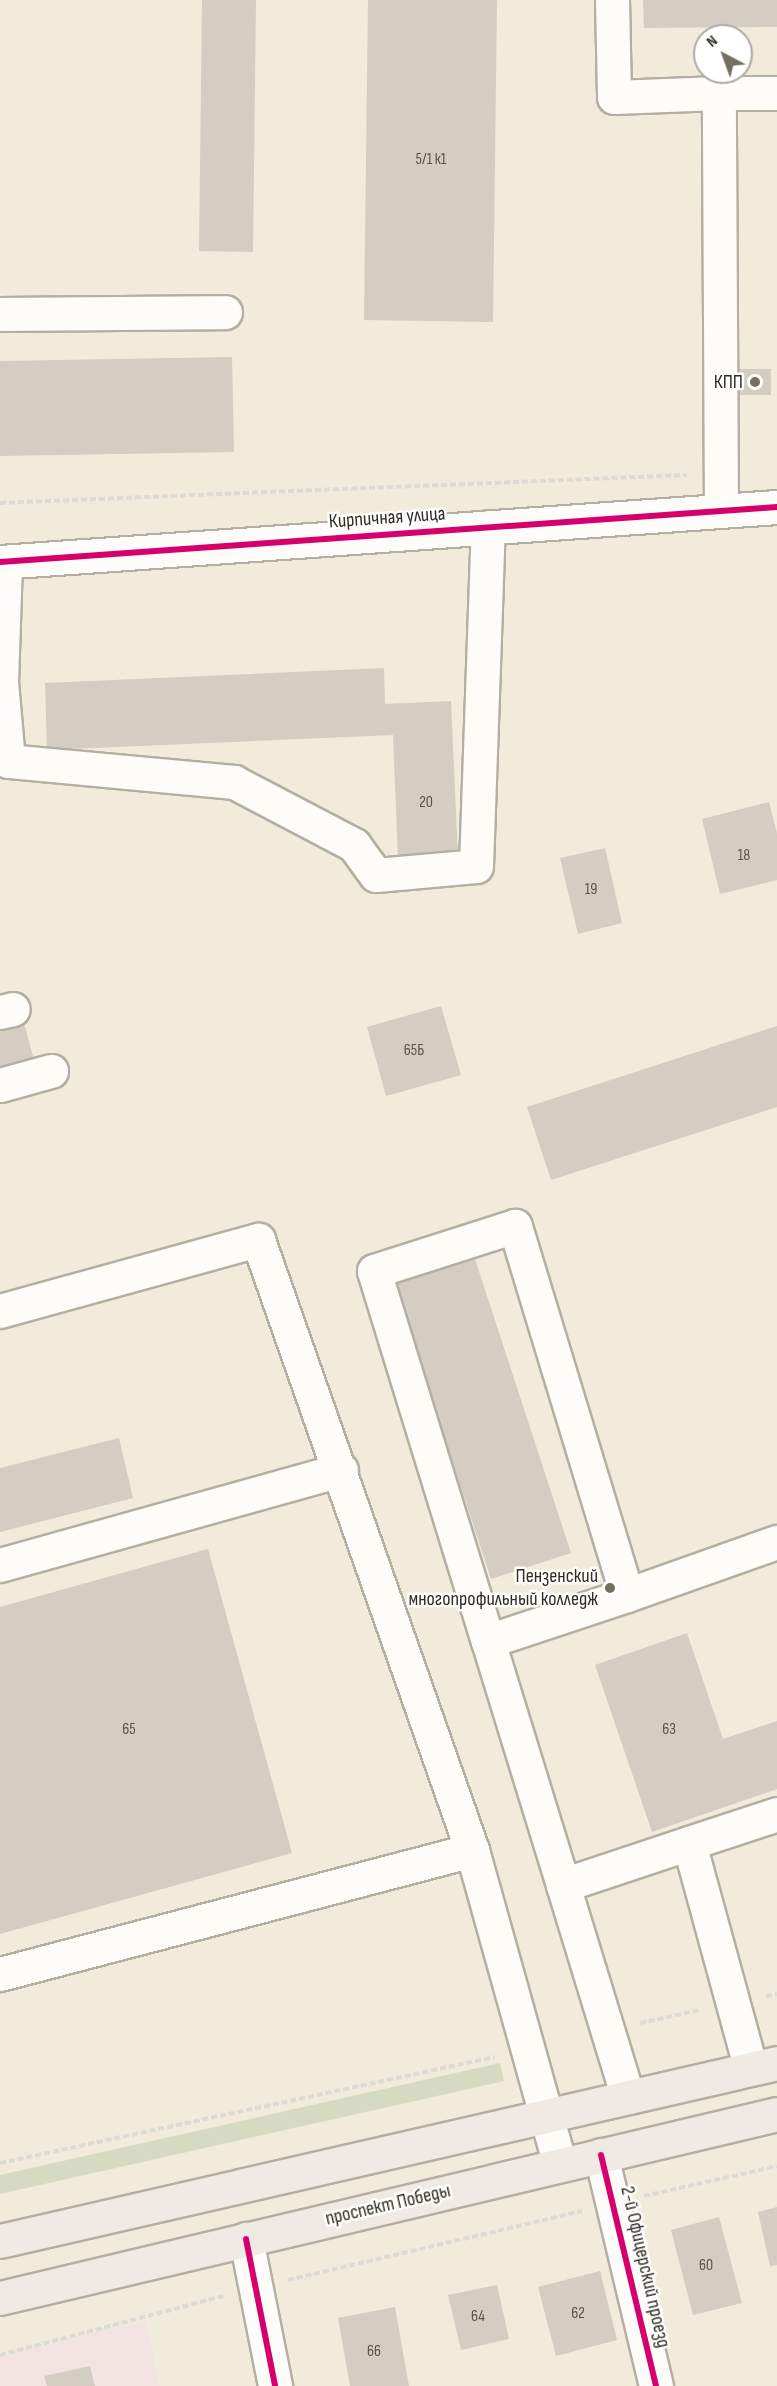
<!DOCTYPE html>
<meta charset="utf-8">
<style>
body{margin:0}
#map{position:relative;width:777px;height:2386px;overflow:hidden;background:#f0ebda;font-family:"Sofia Sans Condensed",sans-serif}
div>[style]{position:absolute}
.commercial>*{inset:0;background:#f3e4e3}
.green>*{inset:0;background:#d6dac3}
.building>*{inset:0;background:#d4cdc2}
.path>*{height:4px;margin-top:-2px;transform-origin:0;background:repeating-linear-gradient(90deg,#dcdbd6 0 6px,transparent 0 9px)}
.roads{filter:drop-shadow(2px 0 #b3afa2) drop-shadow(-2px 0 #b3afa2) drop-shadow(0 2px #b3afa2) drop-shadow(0 -2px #b3afa2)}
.minor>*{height:33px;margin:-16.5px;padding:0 16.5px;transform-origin:16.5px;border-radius:16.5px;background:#fdfcf9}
.major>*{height:33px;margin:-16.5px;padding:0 16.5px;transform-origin:16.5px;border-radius:16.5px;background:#efeae4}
.cycleway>*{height:6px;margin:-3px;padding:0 3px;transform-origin:3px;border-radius:3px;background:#d6006c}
.dots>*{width:16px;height:16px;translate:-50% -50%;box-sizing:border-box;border:3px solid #fff;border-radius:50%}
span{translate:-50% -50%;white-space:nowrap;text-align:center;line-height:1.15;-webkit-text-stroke:5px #fff;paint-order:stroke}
.number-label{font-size:16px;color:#585448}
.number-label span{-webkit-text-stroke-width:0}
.poi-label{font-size:20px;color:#2f2c20}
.right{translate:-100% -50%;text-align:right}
.street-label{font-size:20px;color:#2f2c20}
.north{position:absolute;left:693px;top:24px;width:60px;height:60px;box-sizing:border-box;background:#fff;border:2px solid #acaba6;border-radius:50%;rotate:319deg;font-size:16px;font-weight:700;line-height:24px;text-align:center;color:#2f2c20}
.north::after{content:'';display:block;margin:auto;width:21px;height:27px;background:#736f61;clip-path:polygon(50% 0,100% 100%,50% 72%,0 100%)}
</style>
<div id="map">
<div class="commercial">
<div style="clip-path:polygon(145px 2321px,160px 2386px,0 2386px,0 2355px)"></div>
</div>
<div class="green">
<div style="clip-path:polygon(500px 2063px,504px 2081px,0 2194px,0 2175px)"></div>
</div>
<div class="building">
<div style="clip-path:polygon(202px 0,256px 0,253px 252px,199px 251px)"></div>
<div style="clip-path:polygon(368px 0,497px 0,493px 322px,364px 320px)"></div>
<div style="clip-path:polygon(643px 0,777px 0,777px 27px,644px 28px)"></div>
<div style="clip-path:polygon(232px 357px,234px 452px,0 456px,0 361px)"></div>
<div style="clip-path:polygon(739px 369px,771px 369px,771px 395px,739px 395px)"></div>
<div style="clip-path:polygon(384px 668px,385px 704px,451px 701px,458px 857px,398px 859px,393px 735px,47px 750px,45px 683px)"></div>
<div style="clip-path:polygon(769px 802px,777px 833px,777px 880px,720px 894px,702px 819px)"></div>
<div style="clip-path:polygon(605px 848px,622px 923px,578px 934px,560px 858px)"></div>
<div style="clip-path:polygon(441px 1006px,461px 1075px,386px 1096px,367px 1027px)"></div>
<div style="clip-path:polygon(23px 1020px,35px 1063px,0 1073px,0 1027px)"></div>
<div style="clip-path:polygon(777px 1026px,777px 1107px,551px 1180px,527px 1107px)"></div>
<div style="clip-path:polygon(474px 1256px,571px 1553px,491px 1579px,394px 1283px)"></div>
<div style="clip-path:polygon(119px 1438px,133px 1498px,0 1532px,0 1468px)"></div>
<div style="clip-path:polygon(208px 1549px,292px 1853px,0 1934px,0 1607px)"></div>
<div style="clip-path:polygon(687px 1633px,723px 1739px,777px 1721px,777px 1789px,652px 1832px,595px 1665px)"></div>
<div style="clip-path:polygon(777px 2207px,777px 2265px,770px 2266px,758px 2212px)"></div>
<div style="clip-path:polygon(719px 2217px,742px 2303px,693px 2315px,671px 2230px)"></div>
<div style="clip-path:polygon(600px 2271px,617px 2340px,556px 2356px,538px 2287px)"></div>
<div style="clip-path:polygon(497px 2285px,509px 2339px,461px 2350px,448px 2295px)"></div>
<div style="clip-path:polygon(395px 2307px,409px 2386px,350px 2386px,338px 2318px)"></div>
<div style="clip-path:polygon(90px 2366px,95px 2386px,47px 2386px,44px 2376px)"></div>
</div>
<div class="path">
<div style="left:0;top:503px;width:687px;rotate:-2.34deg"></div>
<div style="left:766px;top:1996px;width:11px;rotate:-10deg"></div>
<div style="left:640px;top:2023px;width:61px;rotate:-12.2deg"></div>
<div style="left:0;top:2163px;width:506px;rotate:-12.09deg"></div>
<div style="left:644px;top:2196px;width:136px;rotate:-12.7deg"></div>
<div style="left:288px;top:2280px;width:302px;rotate:-13.2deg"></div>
<div style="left:0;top:2355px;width:231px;rotate:-14.8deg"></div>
</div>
<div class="roads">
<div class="minor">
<div style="left:612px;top:0;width:97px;rotate:88.8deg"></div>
<div style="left:614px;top:97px;width:105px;rotate:-2.2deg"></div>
<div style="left:0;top:314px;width:225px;rotate:-0.5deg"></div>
<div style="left:721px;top:511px;width:418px;rotate:-90.3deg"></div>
<div style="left:719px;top:93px;width:58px"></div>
<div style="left:0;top:562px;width:779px;rotate:-4.05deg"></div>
<div style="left:5px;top:562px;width:120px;rotate:91.9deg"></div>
<div style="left:1px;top:682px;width:79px;rotate:84.9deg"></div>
<div style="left:8px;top:761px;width:227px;rotate:5.3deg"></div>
<div style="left:234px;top:782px;width:136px;rotate:27.7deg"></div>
<div style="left:354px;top:845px;width:37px;rotate:54deg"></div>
<div style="left:376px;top:875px;width:100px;rotate:-5.1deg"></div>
<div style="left:476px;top:866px;width:339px;rotate:-88deg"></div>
<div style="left:0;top:1012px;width:13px;rotate:-13deg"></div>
<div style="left:0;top:1085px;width:53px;rotate:-15.4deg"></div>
<div style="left:0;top:1311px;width:268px;rotate:-15.4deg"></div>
<div style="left:258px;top:1240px;width:646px;rotate:70.67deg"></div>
<div style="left:472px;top:1850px;width:327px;rotate:74.4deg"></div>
<div style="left:0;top:1565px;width:354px;rotate:-15.6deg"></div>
<div style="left:627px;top:1595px;width:159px;rotate:-19.5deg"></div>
<div style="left:488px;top:1641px;width:146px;rotate:-18.3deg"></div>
<div style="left:627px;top:1595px;width:386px;rotate:-106.9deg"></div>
<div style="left:515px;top:1226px;width:148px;rotate:162.3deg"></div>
<div style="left:374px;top:1271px;width:387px;rotate:72.9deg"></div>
<div style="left:488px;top:1641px;width:255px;rotate:72.9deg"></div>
<div style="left:563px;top:1885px;width:133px;rotate:-18.4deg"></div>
<div style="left:689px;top:1843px;width:234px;rotate:74.7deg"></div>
<div style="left:689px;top:1843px;width:93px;rotate:-18.2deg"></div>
<div style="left:563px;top:1885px;width:222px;rotate:73deg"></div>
<div style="left:0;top:1974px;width:488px;rotate:-14.7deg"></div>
<div style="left:601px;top:2155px;width:237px;rotate:76.6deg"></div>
<div style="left:246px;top:2239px;width:150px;rotate:78.8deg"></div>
</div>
<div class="major">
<div style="left:0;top:2241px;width:797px;rotate:-12.9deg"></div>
<div style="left:0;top:2298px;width:798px;rotate:-13.32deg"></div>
</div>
</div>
<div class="cycleway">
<div style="left:0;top:562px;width:779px;rotate:-4.05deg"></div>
<div style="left:601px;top:2155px;width:237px;rotate:76.6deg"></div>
<div style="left:246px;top:2239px;width:150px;rotate:78.8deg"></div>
</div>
<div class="dots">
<div style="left:755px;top:382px;background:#736f61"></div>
<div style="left:610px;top:1588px;background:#736f61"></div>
</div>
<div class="number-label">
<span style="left:431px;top:160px">5/1 к1</span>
<span style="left:426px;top:803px">20</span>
<span style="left:744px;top:856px">18</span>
<span style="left:591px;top:890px">19</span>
<span style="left:414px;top:1051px">65Б</span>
<span style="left:129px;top:1730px">65</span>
<span style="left:669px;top:1730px">63</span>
<span style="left:706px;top:2266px">60</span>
<span style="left:578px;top:2314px">62</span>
<span style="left:478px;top:2317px">64</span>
<span style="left:374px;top:2352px">66</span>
</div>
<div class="poi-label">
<span class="right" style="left:743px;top:382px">КПП</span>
<span class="right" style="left:598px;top:1588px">Пензенский<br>многопрофильный колледж</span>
</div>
<div class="street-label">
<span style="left:387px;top:518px;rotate:-4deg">Кирпичная улица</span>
<span style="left:388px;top:2205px;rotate:-13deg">проспект Победы</span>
<span style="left:645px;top:2267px;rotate:77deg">2-й Офицерский проезд</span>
</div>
<div class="north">N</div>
</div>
